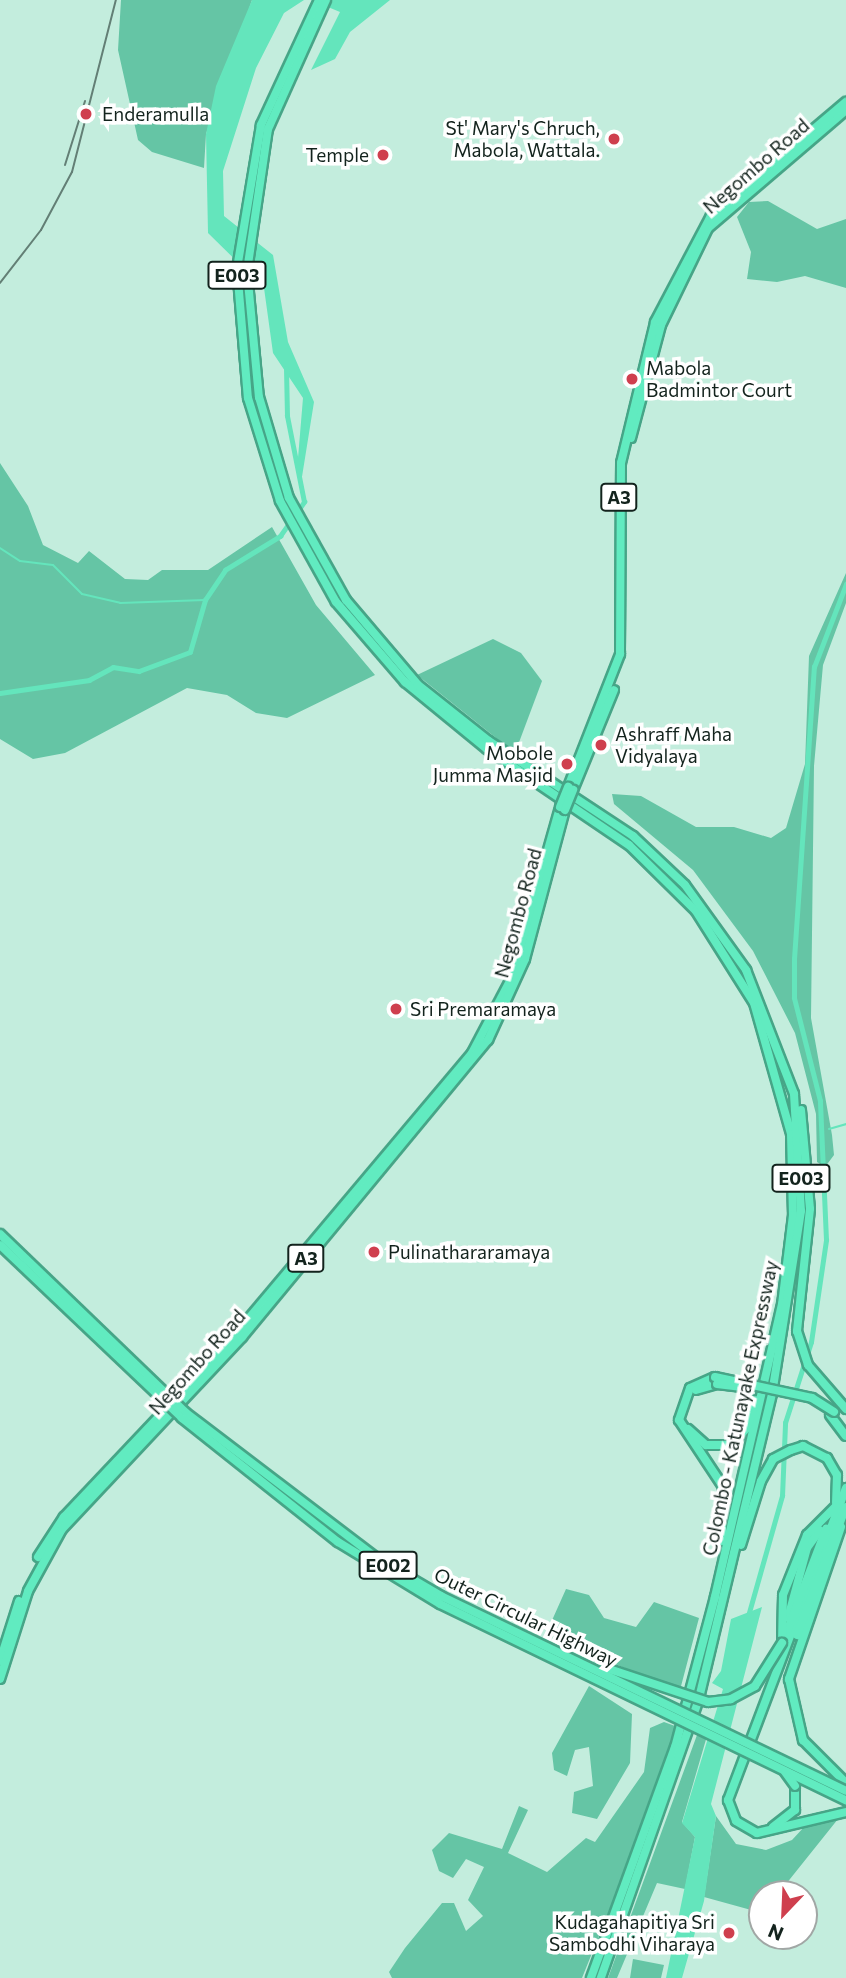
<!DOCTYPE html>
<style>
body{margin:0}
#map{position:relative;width:846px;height:1978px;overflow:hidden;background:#c3eddd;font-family:Commissioner,sans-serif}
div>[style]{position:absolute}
.green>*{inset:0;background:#65c5a5}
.water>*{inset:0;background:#64e5bc}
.stream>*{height:2px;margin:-1px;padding:0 1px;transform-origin:1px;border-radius:1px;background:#64e5bc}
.canal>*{height:4.5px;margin:-2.25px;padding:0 2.25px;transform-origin:2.25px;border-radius:2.25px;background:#64e5bc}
.roads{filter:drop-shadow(2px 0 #46a587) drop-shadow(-2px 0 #46a587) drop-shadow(0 2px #46a587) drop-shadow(0 -2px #46a587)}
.highway>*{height:8px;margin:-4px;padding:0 4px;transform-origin:4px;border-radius:4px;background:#61ebc0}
.rail>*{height:2px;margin:-1px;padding:0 1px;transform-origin:1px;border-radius:1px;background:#637f75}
.bridges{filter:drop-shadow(2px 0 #46a587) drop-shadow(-2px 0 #46a587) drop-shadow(0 2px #46a587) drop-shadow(0 -2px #46a587)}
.highway-bridge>*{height:8px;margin:-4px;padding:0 4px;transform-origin:4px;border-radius:4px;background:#61ebc0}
.dots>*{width:19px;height:19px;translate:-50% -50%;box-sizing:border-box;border:4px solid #fff;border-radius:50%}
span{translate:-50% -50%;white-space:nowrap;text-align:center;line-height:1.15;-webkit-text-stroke:7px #fff;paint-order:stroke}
.shield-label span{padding:2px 5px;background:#fff;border:2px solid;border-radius:5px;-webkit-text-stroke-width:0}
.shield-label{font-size:18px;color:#13231d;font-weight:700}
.poi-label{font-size:19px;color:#13231d}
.left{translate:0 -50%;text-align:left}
.right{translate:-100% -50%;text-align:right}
.street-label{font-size:19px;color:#13231d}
.north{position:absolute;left:748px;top:1880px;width:70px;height:70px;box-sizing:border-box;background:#fff;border:2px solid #a1a7a5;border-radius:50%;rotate:203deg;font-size:19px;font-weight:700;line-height:28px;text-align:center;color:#13231d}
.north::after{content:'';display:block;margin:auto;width:24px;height:32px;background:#cf3f4e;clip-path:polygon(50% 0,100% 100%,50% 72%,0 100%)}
</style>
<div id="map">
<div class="green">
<div style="clip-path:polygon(121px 0,252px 0,206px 134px,204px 168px,152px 152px,138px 140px,118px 50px)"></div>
<div style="clip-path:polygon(768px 201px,817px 229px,846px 219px,846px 288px,805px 276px,777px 282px,747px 279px,751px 252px,737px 217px,749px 202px)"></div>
<div style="clip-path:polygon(0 463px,28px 506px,43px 545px,78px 563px,89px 551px,125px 579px,148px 580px,162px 570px,208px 570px,272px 527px,316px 605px,375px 675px,287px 718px,256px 713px,227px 695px,187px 688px,65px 753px,33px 759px,0 739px)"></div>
<div style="clip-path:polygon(846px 573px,846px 603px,823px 665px,814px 766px,811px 1018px,832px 1135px,834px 1155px,825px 1167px,817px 1162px,816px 1114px,795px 1033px,753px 951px,693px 870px,614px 804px,612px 794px,641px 796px,696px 827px,734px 827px,771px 838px,786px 828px,805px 764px,809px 656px)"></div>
<div style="clip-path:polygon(493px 639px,521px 653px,542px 681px,515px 753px,417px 675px)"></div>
<div style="clip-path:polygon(566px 1589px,589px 1595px,604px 1618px,636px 1627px,654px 1602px,699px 1618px,680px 1690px,545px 1636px)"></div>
<div style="clip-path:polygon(589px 1686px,632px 1714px,630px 1763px,597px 1819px,572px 1813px,574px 1792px,593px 1786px,589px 1747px,575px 1750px,567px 1776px,554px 1770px,552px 1753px)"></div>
<div style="clip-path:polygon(664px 1722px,675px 1726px,648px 1814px,582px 1978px,392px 1978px,389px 1972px,405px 1948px,442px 1903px,454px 1903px,466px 1931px,483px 1916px,468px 1900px,484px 1867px,466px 1859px,453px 1878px,439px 1871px,432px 1850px,449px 1833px,502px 1849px,519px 1806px,528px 1810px,508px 1853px,547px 1872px,586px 1838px,595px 1842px,644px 1772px,650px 1728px)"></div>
<div style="clip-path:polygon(697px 1735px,707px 1736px,682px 1822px,695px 1837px,685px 1889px,657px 1883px,617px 1978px,608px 1978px)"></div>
<div style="clip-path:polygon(716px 1816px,736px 1844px,766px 1850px,792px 1840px,805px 1826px,838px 1819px,778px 1894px,762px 1894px,762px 1913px,704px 1897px)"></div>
<div style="clip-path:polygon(633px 1959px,664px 1965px,661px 1978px,630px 1978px)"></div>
</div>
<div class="water">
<div style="clip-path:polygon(252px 0,304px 0,284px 13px,256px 68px,223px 171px,224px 216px,273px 255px,288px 342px,314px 402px,301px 483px,297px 470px,303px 398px,273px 353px,264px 288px,208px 233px,206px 134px,216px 86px)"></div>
<div style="clip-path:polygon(311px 0,390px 0,350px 32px,335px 59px,311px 70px,340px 12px)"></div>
<div style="clip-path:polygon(762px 1607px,711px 1804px,716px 1816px,704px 1901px,682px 1978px,666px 1978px,695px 1837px,682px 1823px,723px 1689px,712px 1683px,721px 1671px,731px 1619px)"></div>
</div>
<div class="stream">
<div style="left:0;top:548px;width:24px;rotate:33deg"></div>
<div style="left:20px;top:561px;width:33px;rotate:7deg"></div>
<div style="left:53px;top:565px;width:41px;rotate:45deg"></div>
<div style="left:82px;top:594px;width:39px;rotate:13deg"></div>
<div style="left:120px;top:603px;width:85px;rotate:-2deg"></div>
<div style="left:829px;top:1129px;width:18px;rotate:-16deg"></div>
</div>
<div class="canal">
<div style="left:0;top:693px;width:90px;rotate:-8.3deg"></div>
<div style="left:89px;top:680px;width:27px;rotate:-28deg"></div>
<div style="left:113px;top:667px;width:26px;rotate:9deg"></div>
<div style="left:139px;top:671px;width:54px;rotate:-20.4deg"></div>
<div style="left:190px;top:652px;width:54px;rotate:-73.9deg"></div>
<div style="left:205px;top:600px;width:36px;rotate:-56deg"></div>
<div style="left:225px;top:570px;width:65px;rotate:-31.7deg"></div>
<div style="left:280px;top:536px;width:42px;rotate:-54.8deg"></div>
<div style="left:304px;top:502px;width:88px;rotate:-101.2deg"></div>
<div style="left:287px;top:416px;width:47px;rotate:-91.2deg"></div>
<div style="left:748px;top:1616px;width:125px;rotate:-74.2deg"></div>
<div style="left:782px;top:1496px;width:73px;rotate:-87.6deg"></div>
<div style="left:785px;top:1423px;width:85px;rotate:-72.2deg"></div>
<div style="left:811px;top:1342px;width:103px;rotate:-81.6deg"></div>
<div style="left:826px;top:1240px;width:139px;rotate:-92.5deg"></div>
<div style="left:820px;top:1101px;width:106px;rotate:-104.2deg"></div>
<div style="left:794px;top:998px;width:39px;rotate:-90deg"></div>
<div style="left:794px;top:959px;width:293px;rotate:-86.1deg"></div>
<div style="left:814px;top:667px;width:89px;rotate:-68.9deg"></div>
</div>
<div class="roads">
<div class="highway">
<div style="left:319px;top:0;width:138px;rotate:114.9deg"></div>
<div style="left:261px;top:125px;width:145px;rotate:99.5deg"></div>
<div style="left:237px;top:268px;width:130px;rotate:85.2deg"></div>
<div style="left:248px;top:398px;width:108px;rotate:72.7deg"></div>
<div style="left:280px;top:501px;width:115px;rotate:61deg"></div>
<div style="left:336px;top:602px;width:106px;rotate:49.2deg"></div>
<div style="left:405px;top:682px;width:106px;rotate:39.3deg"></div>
<div style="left:487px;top:749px;width:171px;rotate:34.1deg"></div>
<div style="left:629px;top:845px;width:94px;rotate:44.6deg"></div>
<div style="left:696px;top:911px;width:109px;rotate:57.8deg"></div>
<div style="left:754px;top:1003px;width:136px;rotate:74.2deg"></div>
<div style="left:791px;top:1134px;width:81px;rotate:88.6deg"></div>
<div style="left:793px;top:1215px;width:90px;rotate:97deg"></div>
<div style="left:782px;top:1304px;width:301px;rotate:102.9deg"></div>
<div style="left:715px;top:1597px;width:155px;rotate:104.9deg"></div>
<div style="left:675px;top:1747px;width:246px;rotate:110deg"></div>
<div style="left:326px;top:0;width:141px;rotate:114.2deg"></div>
<div style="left:268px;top:129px;width:144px;rotate:98.4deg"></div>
<div style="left:247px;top:271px;width:127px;rotate:84.6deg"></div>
<div style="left:259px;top:397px;width:105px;rotate:73.5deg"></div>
<div style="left:289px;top:498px;width:117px;rotate:60.8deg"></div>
<div style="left:346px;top:600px;width:111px;rotate:49.7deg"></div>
<div style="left:418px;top:685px;width:90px;rotate:38.3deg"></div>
<div style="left:489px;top:741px;width:173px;rotate:33.4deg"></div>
<div style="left:633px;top:836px;width:71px;rotate:43.3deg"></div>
<div style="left:685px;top:885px;width:105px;rotate:54.3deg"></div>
<div style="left:746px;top:970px;width:133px;rotate:68.8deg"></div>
<div style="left:794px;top:1094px;width:117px;rotate:86.6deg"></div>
<div style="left:801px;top:1211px;width:185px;rotate:99deg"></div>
<div style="left:772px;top:1394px;width:314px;rotate:103.5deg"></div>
<div style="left:699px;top:1699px;width:296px;rotate:109.4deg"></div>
<div style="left:631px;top:438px;width:117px;rotate:-75.1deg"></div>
<div style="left:661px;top:325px;width:108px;rotate:-64.1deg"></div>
<div style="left:708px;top:228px;width:182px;rotate:-40.5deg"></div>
<div style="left:568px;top:787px;width:143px;rotate:-68.6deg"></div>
<div style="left:620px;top:654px;width:191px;rotate:-89.7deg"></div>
<div style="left:621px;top:463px;width:145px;rotate:-76.4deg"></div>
<div style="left:655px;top:322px;width:120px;rotate:-62.2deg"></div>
<div style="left:711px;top:216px;width:177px;rotate:-40.2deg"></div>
<div style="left:573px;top:790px;width:108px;rotate:-67.7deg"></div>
<div style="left:801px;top:1110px;width:99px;rotate:84.8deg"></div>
<div style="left:810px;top:1209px;width:123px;rotate:96.1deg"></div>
<div style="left:797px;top:1331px;width:36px;rotate:72deg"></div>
<div style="left:808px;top:1365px;width:58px;rotate:49.2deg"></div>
<div style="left:715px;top:1377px;width:27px;rotate:156deg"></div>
<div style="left:690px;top:1388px;width:34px;rotate:109deg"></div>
<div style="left:679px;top:1420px;width:78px;rotate:56.5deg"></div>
<div style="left:722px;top:1485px;width:56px;rotate:90deg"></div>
<div style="left:696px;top:1390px;width:22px;rotate:-16deg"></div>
<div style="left:830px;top:1415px;width:26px;rotate:53deg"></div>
<div style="left:688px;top:1429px;width:24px;rotate:42deg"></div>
<div style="left:706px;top:1445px;width:25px"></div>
<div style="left:731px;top:1445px;width:23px;rotate:-47deg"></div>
<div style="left:747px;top:1428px;width:29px;rotate:-72deg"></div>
<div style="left:846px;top:1488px;width:334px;rotate:110.7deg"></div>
<div style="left:728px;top:1800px;width:22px;rotate:69deg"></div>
<div style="left:736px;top:1821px;width:24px;rotate:30deg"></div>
<div style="left:757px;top:1833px;width:91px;rotate:-13.3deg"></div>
<div style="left:841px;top:1527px;width:161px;rotate:108.9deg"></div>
<div style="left:789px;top:1679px;width:63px;rotate:77.1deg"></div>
<div style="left:803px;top:1740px;width:61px;rotate:45deg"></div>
<div style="left:741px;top:1545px;width:67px;rotate:-72.6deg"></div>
<div style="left:761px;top:1481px;width:25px;rotate:-61deg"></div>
<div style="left:773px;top:1459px;width:20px;rotate:-27deg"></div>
<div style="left:791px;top:1450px;width:13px;rotate:-18deg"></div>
<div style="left:803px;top:1446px;width:27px;rotate:27deg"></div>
<div style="left:827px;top:1458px;width:20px;rotate:60deg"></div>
<div style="left:837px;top:1475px;width:28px;rotate:92deg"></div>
<div style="left:38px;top:1557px;width:48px;rotate:-57deg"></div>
<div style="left:64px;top:1517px;width:231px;rotate:-46.6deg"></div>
<div style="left:223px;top:1349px;width:387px;rotate:-49.9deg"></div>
<div style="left:472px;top:1053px;width:86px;rotate:-62.2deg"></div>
<div style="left:512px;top:977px;width:177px;rotate:-74.2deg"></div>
<div style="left:788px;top:1618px;width:73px;rotate:-74.8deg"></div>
<div style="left:807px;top:1548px;width:22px;rotate:-54deg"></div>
<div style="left:797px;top:1635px;width:137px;rotate:-69.1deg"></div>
<div style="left:785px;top:1637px;width:116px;rotate:-69.2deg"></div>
<div style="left:782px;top:1643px;width:48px;rotate:-88.8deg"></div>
<div style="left:783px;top:1595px;width:65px;rotate:-68.2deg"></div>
<div style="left:807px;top:1535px;width:40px;rotate:-45deg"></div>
<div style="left:0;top:1661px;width:63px;rotate:-72.4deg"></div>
<div style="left:0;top:1679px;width:92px;rotate:-72.3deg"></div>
<div style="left:28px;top:1591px;width:71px;rotate:-61.3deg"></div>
<div style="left:62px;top:1529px;width:263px;rotate:-46.8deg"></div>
<div style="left:242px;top:1337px;width:386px;rotate:-50.4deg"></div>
<div style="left:488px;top:1040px;width:89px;rotate:-65.4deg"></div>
<div style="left:525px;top:959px;width:154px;rotate:-75deg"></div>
<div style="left:773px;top:1827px;width:28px;rotate:-38deg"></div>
<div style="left:795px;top:1810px;width:24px;rotate:-90deg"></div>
</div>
</div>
<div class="rail">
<div style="left:65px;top:165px;width:67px;rotate:-72.6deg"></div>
<div style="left:0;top:283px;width:67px;rotate:-52.3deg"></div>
<div style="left:41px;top:230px;width:66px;rotate:-61.9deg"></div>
<div style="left:72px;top:172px;width:178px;rotate:-75.7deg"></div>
</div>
<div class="bridges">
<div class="highway-bridge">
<div style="left:560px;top:807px;width:22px;rotate:-68deg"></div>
<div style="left:565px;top:810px;width:22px;rotate:-68deg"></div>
<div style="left:0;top:1234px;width:257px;rotate:43.9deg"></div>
<div style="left:185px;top:1412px;width:243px;rotate:37.3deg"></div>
<div style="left:378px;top:1559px;width:73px;rotate:30.4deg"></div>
<div style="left:441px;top:1596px;width:449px;rotate:25.7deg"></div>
<div style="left:0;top:1245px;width:251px;rotate:43.5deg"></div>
<div style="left:182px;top:1418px;width:199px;rotate:38.5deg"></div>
<div style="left:338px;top:1542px;width:119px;rotate:31.3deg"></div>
<div style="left:440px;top:1604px;width:451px;rotate:25.8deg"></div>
<div style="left:715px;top:1377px;width:99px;rotate:12.2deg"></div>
<div style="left:812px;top:1398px;width:26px;rotate:32deg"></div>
<div style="left:717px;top:1384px;width:25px;rotate:7deg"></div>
<div style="left:606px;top:1668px;width:108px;rotate:18.4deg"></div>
<div style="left:708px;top:1702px;width:23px;rotate:-7deg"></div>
<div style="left:731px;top:1699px;width:27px;rotate:-28deg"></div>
<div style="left:755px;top:1686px;width:51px;rotate:-57.9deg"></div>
<div style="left:785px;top:1772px;width:17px;rotate:54deg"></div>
</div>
</div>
<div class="dots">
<div style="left:86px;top:114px;background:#cf3f4e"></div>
<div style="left:614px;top:139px;background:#cf3f4e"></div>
<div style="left:383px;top:155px;background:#cf3f4e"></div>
<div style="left:632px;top:379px;background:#cf3f4e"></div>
<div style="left:601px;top:745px;background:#cf3f4e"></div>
<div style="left:567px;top:764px;background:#cf3f4e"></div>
<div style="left:396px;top:1009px;background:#cf3f4e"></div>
<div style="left:374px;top:1252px;background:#cf3f4e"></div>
<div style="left:729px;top:1933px;background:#cf3f4e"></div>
</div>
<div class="shield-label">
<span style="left:237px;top:275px">E003</span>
<span style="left:619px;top:497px">A3</span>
<span style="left:801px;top:1178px">E003</span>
<span style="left:306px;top:1258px">A3</span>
<span style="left:388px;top:1565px">E002</span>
</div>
<div class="poi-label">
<span class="left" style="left:102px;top:114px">Enderamulla</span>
<span class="right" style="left:600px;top:139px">St' Mary's Chruch,<br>Mabola, Wattala.</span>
<span class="right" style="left:369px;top:155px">Temple</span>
<span class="left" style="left:646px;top:379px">Mabola<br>Badmintor Court</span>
<span class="left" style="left:615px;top:745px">Ashraff Maha<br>Vidyalaya</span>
<span class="right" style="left:553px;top:764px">Mobole<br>Jumma Masjid</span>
<span class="left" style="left:410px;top:1009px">Sri Premaramaya</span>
<span class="left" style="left:388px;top:1252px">Pulinathararamaya</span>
<span class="right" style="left:715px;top:1933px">Kudagahapitiya Sri<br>Sambodhi Viharaya</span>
</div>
<div class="street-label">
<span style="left:756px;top:166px;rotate:-41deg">Negombo Road</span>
<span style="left:518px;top:913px;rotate:-75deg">Negombo Road</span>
<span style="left:197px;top:1362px;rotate:-48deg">Negombo Road</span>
<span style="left:740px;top:1408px;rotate:-78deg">Colombo - Katunayake Expressway</span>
<span style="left:526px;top:1617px;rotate:26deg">Outer Circular Highway</span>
</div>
<div class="north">N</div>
</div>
